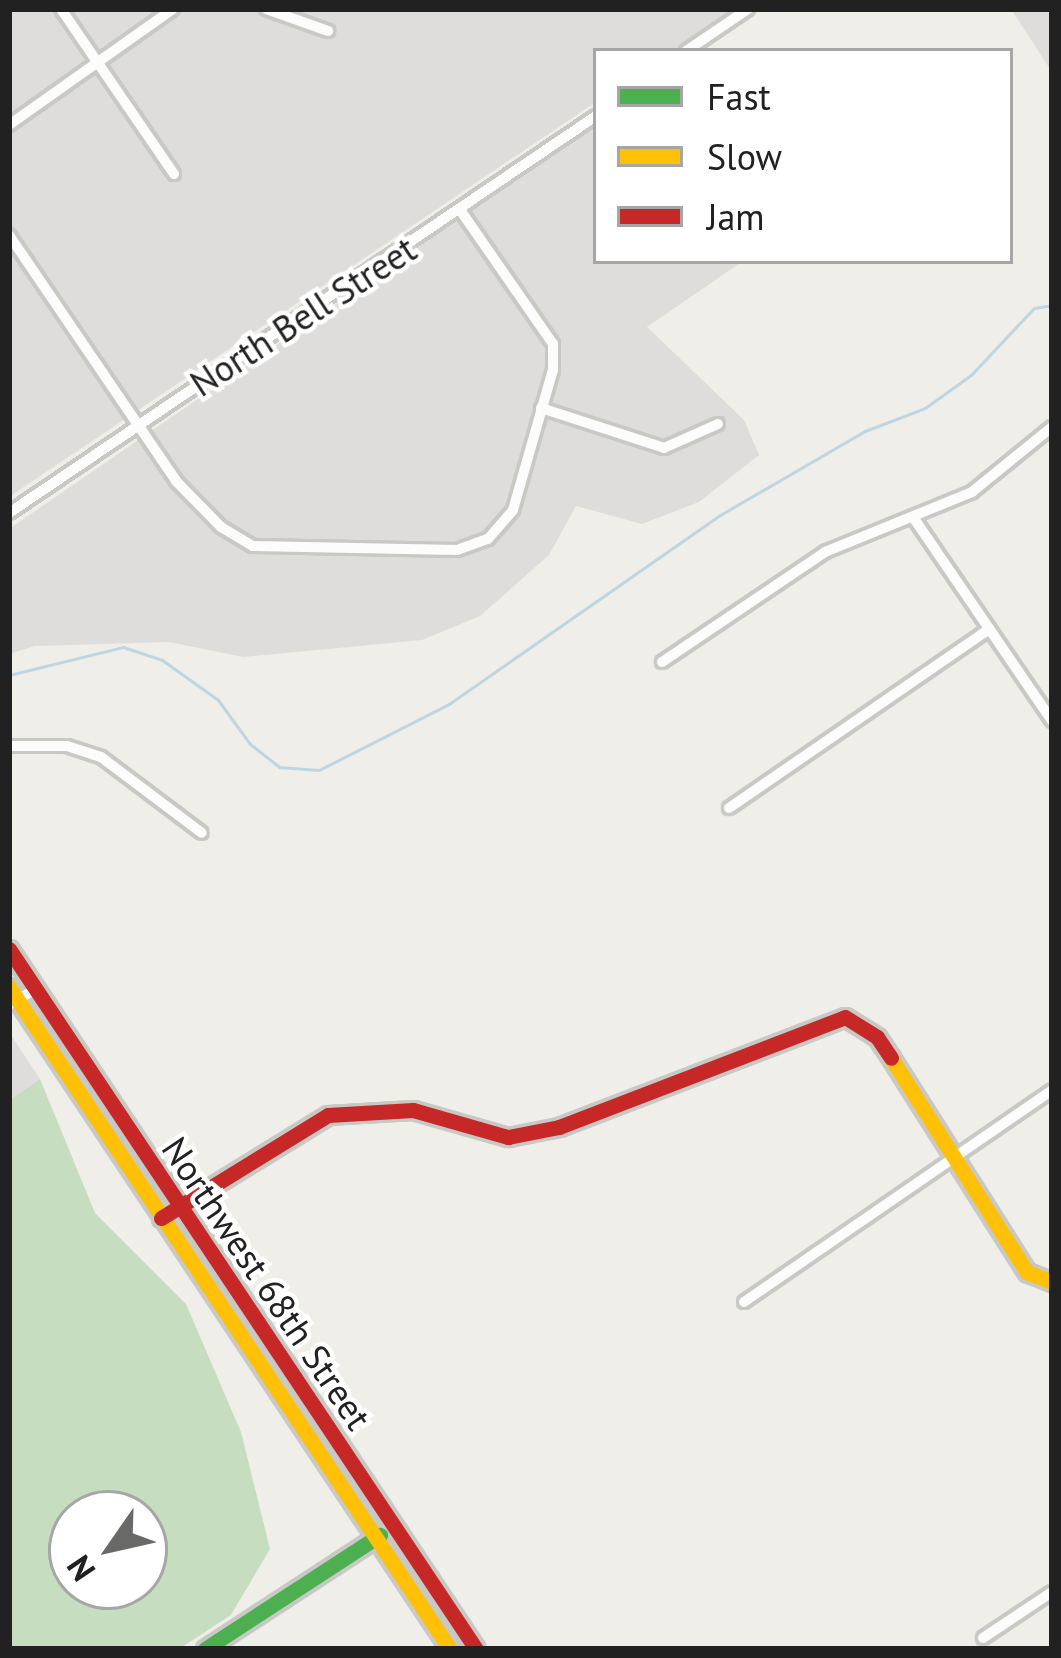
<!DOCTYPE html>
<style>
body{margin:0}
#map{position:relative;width:1061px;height:1658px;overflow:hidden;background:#efeee9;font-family:"PT Sans",sans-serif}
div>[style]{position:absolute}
.residential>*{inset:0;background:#dedddb}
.forest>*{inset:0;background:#c6debf}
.stream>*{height:3px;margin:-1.5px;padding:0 1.5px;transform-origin:1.5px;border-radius:1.5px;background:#bdd6e2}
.roads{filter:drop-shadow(3px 0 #c8c8c5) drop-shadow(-3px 0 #c8c8c5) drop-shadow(0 3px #c8c8c5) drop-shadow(0 -3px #c8c8c5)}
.street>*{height:10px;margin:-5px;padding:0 5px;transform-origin:5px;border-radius:5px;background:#fdfcfc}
.fast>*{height:15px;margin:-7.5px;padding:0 7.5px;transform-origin:7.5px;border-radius:7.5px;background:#4caf50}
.slow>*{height:15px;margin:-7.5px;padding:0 7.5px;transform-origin:7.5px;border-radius:7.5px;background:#ffc107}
.jam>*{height:15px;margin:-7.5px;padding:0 7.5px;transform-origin:7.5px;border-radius:7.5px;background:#c62828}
span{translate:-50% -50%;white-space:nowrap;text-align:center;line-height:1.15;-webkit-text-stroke:9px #fff;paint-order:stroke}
.street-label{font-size:36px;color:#212121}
.frame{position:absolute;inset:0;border:12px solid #212121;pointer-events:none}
.legend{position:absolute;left:593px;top:48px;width:420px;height:216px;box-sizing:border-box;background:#fff;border:3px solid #a6a6a6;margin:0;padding:15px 21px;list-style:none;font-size:36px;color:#212121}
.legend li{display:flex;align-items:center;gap:24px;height:60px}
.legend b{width:60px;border:3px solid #a6a6a6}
.north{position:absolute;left:48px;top:1490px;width:120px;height:120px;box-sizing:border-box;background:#fff;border:3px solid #a6a6a6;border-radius:50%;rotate:236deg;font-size:33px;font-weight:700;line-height:48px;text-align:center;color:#212121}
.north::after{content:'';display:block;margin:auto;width:42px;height:54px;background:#696967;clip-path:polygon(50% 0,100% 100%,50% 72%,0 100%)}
</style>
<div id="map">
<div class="residential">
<div style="clip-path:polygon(9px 9px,735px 9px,672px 51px,596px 51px,596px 102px,9px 497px)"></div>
<div style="clip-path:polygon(1011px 9px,1052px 9px,1052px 72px)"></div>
<div style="clip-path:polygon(596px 125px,596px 261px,743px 261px,647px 327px,744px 420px,759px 455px,699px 502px,642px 524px,576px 506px,549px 555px,480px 616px,422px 640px,243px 657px,169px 642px,35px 646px,9px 654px,9px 529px)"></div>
<div style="clip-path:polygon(9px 1032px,40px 1079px,9px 1100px)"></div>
</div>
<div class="forest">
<div style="clip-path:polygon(evenodd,40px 1079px,95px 1213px,186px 1304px,241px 1432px,270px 1549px,231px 1615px,179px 1649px,9px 1649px,9px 1100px,40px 1079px,72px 1514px,144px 1514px,144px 1586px,72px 1586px,72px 1514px)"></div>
</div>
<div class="stream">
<div style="left:9px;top:675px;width:117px;rotate:-13.8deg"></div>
<div style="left:123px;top:647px;width:41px;rotate:18.4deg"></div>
<div style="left:162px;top:660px;width:69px;rotate:35.5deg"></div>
<div style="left:218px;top:700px;width:54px;rotate:54deg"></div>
<div style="left:250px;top:744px;width:37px;rotate:38deg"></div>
<div style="left:279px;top:767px;width:40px;rotate:4.3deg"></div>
<div style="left:319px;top:770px;width:146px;rotate:-26.9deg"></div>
<div style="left:449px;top:704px;width:330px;rotate:-34.9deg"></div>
<div style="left:720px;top:515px;width:168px;rotate:-30.1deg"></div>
<div style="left:865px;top:431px;width:64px;rotate:-21deg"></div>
<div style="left:925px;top:408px;width:57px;rotate:-35.7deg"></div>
<div style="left:971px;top:375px;width:92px;rotate:-46.8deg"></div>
<div style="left:1034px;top:308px;width:18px;rotate:-9deg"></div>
</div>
<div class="roads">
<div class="street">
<div style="left:61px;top:9px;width:200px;rotate:55.6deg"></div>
<div style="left:266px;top:9px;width:66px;rotate:19.5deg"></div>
<div style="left:686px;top:51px;width:75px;rotate:-34.1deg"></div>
<div style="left:9px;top:125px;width:201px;rotate:-35.3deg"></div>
<div style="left:9px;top:235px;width:297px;rotate:55.8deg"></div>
<div style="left:176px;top:481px;width:64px;rotate:45.6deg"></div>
<div style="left:221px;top:527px;width:37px;rotate:31deg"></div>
<div style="left:253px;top:546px;width:204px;rotate:1.1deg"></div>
<div style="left:457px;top:550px;width:33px;rotate:-20deg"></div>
<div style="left:488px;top:539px;width:38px;rotate:-49deg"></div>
<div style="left:513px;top:510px;width:146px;rotate:-74.1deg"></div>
<div style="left:553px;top:370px;width:26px;rotate:-90deg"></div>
<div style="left:553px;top:344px;width:162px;rotate:-124.7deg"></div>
<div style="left:541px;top:408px;width:129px;rotate:18deg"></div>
<div style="left:664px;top:448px;width:59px;rotate:-24deg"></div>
<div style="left:9px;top:513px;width:709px;rotate:-34.07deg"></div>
<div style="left:913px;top:517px;width:247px;rotate:55.7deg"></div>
<div style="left:662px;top:662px;width:197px;rotate:-34deg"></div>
<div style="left:825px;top:552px;width:159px;rotate:-22.2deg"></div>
<div style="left:972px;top:492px;width:103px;rotate:-39.1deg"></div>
<div style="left:9px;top:746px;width:58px"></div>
<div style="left:67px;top:746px;width:36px;rotate:18deg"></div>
<div style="left:101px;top:757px;width:126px;rotate:37deg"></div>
<div style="left:729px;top:808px;width:316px;rotate:-34.5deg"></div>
<div style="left:9px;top:1005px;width:31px;rotate:-31deg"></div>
<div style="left:744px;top:1302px;width:374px;rotate:-34.5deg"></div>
<div style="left:983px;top:1638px;width:83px;rotate:-33.7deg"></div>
</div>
<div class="fast">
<div style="left:205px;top:1649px;width:209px;rotate:-33.1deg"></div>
</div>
<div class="slow">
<div style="left:9px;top:987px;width:795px;rotate:56.33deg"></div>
<div style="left:891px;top:1058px;width:254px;rotate:57.6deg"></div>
<div style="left:1027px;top:1272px;width:27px;rotate:22deg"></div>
</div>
<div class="jam">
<div style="left:9px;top:949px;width:841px;rotate:56.29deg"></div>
<div style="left:161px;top:1218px;width:196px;rotate:-31.7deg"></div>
<div style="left:328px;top:1115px;width:85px;rotate:-3.4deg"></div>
<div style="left:413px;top:1110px;width:99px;rotate:15.9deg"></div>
<div style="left:508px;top:1137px;width:52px;rotate:-11.1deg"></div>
<div style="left:559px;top:1127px;width:306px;rotate:-21deg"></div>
<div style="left:845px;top:1017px;width:38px;rotate:32deg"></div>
<div style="left:877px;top:1037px;width:25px;rotate:56deg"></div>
</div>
</div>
<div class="street-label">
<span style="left:303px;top:316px;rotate:-33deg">North Bell Street</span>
<span style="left:267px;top:1283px;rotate:56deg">Northwest 68th Street</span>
</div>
<div class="frame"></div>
<ul class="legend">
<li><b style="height:15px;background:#4caf50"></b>Fast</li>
<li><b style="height:15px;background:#ffc107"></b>Slow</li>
<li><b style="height:15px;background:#c62828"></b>Jam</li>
</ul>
<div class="north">N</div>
</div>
